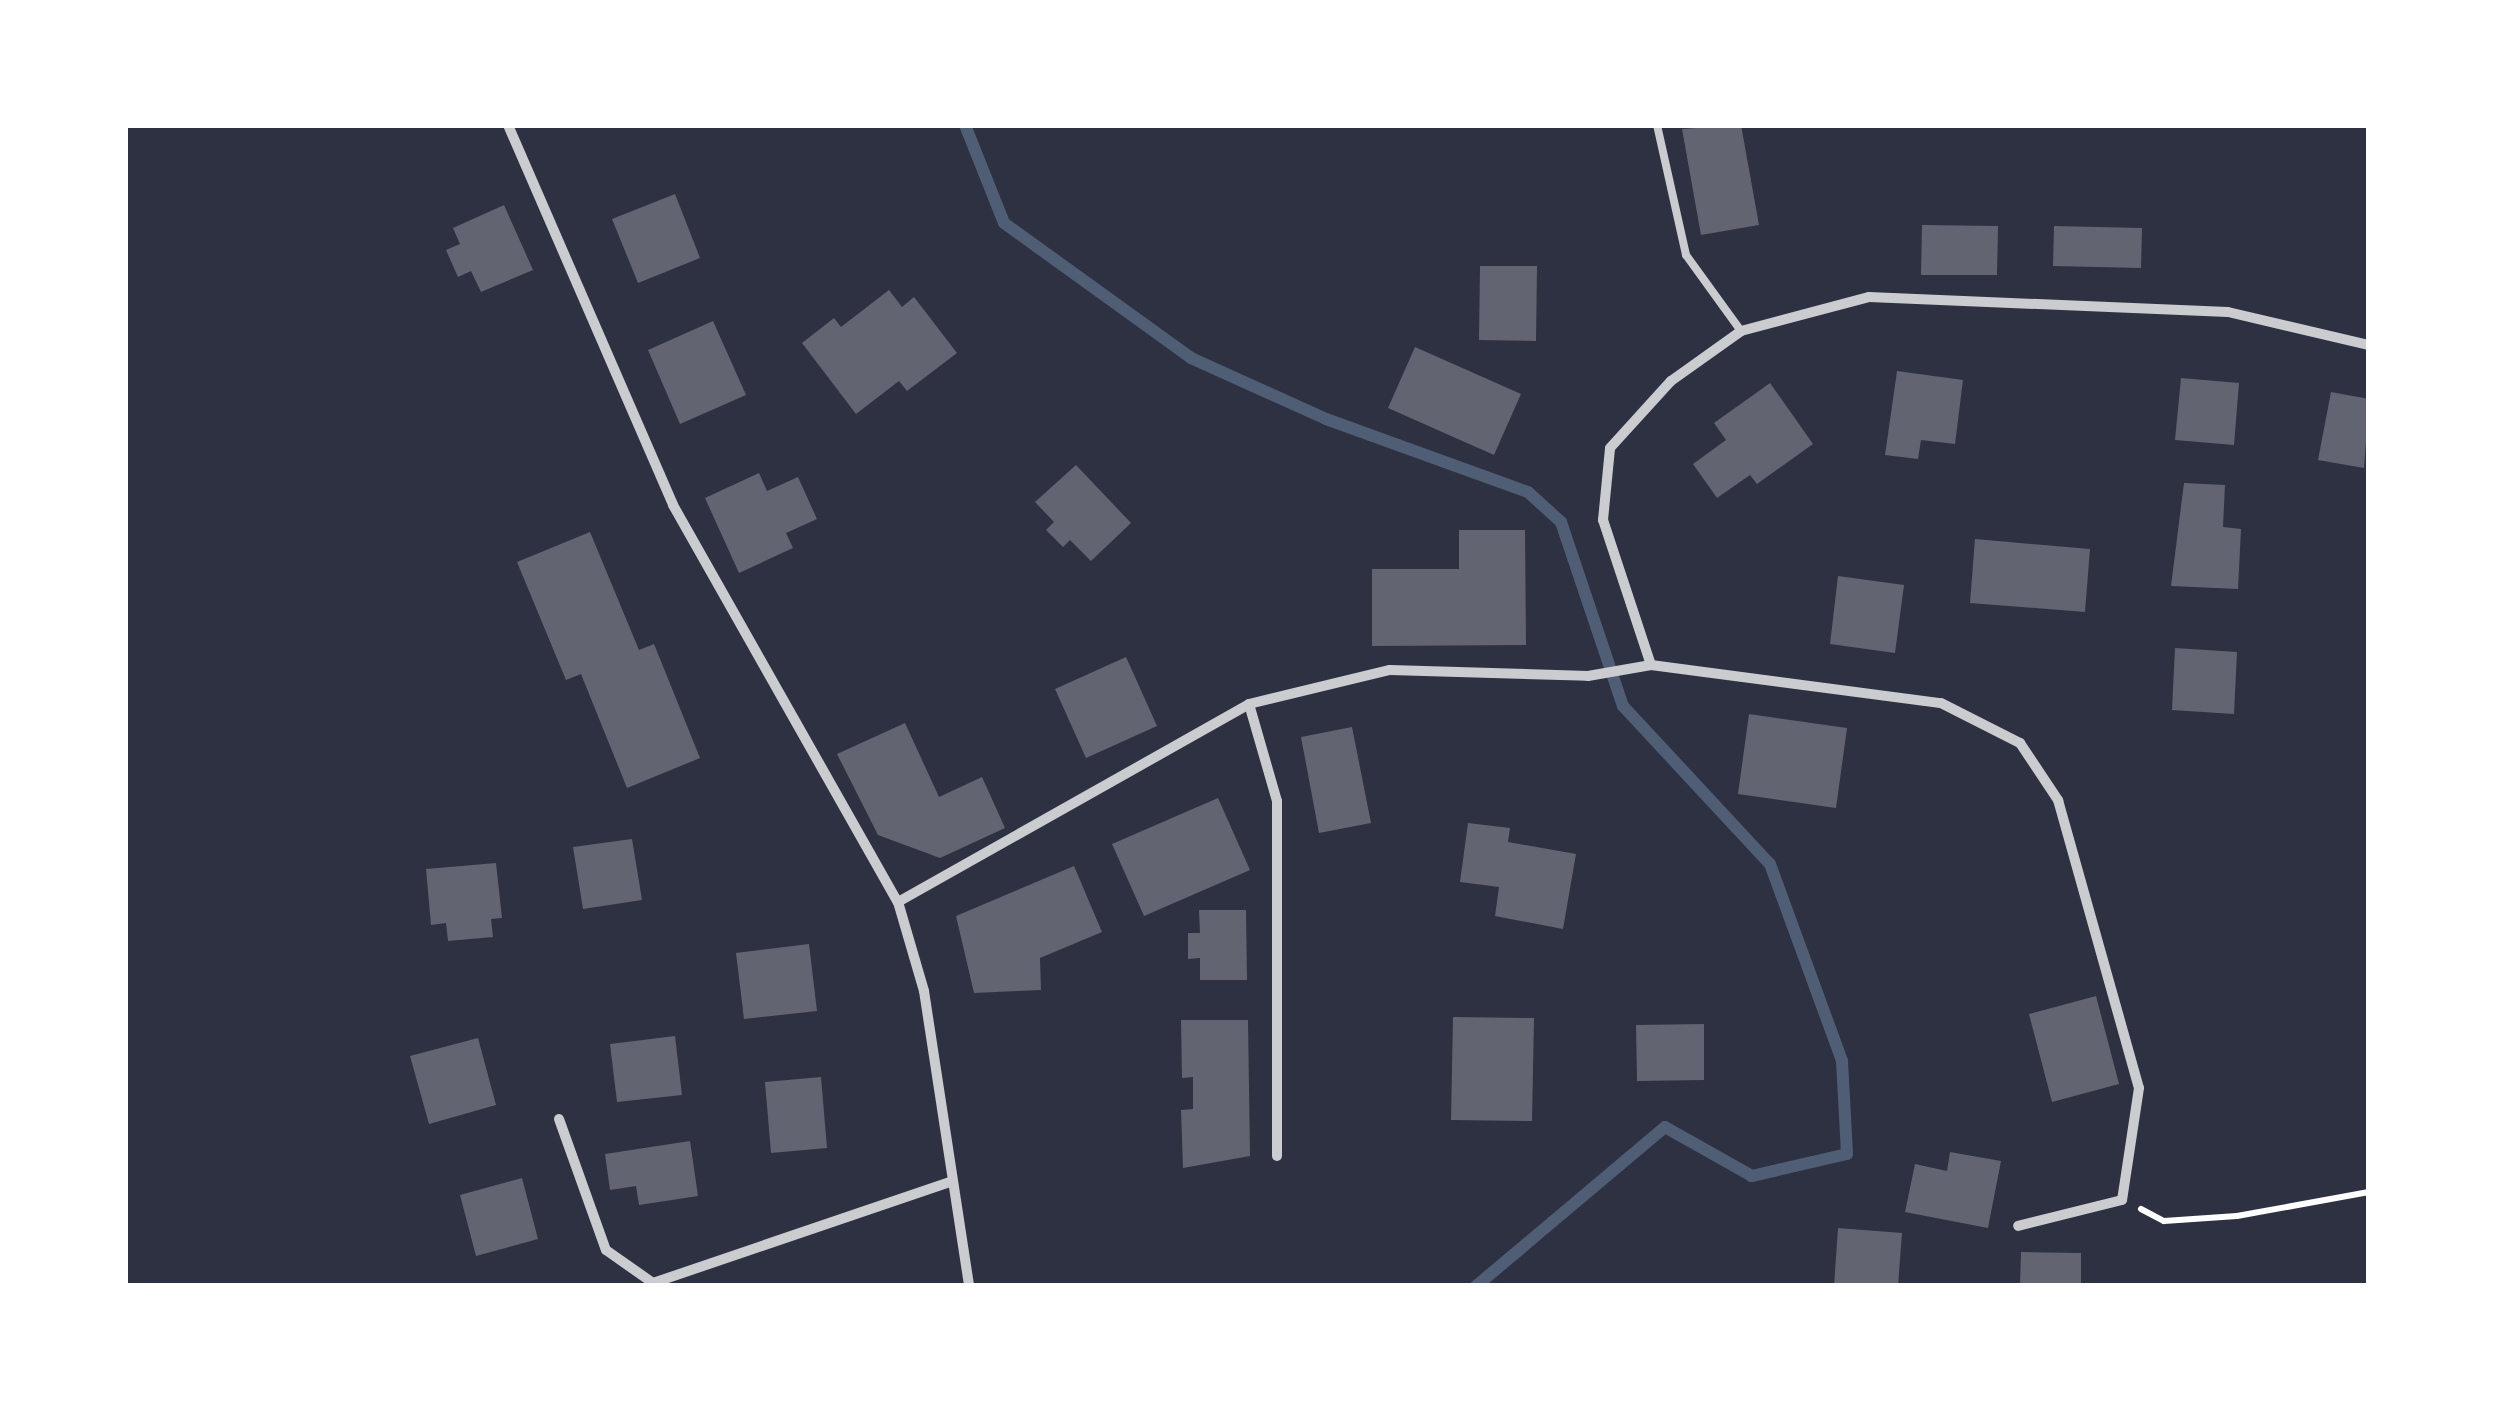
<!DOCTYPE html>
<style>
body{margin:0}
#map{position:relative;width:2494px;height:1411px;overflow:hidden;background:#2d3142;font-family:Signika,sans-serif}
div>[style]{position:absolute}
.stream>*{height:12px;margin:-6px;padding:0 6px;transform-origin:6px;border-radius:6px;background:#4f5d75}
.building>*{inset:0;background:#626471}
.path>*{height:6px;margin:-3px;padding:0 3px;transform-origin:3px;border-radius:3px;background:#fff}
.service>*{height:8px;margin:-4px;padding:0 4px;transform-origin:4px;border-radius:4px;background:#caccd0}
.minor>*{height:10px;margin:-5px;padding:0 5px;transform-origin:5px;border-radius:5px;background:#caccd0}
span{translate:-50% -50%;white-space:nowrap;text-align:center;line-height:1.15;-webkit-text-stroke:10px #fff;paint-order:stroke}
.frame{position:absolute;inset:0;border:128px solid #fff;pointer-events:none}
</style>
<div id="map">
<div class="stream">
<div style="left:965px;top:125px;width:105px;rotate:68.3deg"></div>
<div style="left:1004px;top:223px;width:231px;rotate:35.8deg"></div>
<div style="left:1191px;top:358px;width:148px;rotate:24.3deg"></div>
<div style="left:1326px;top:419px;width:215px;rotate:19.9deg"></div>
<div style="left:1528px;top:492px;width:45px;rotate:42.3deg"></div>
<div style="left:1561px;top:522px;width:194px;rotate:71.4deg"></div>
<div style="left:1623px;top:706px;width:216px;rotate:47.1deg"></div>
<div style="left:1770px;top:864px;width:210px;rotate:69.9deg"></div>
<div style="left:1842px;top:1061px;width:93px;rotate:86.9deg"></div>
<div style="left:1847px;top:1154px;width:98px;rotate:167deg"></div>
<div style="left:1752px;top:1176px;width:100px;rotate:-150.6deg"></div>
<div style="left:1665px;top:1127px;width:247px;rotate:139.9deg"></div>
</div>
<div class="building">
<div style="clip-path:polygon(1741px 125px,1759px 225px,1701px 235px,1682px 129px)"></div>
<div style="clip-path:polygon(675px 194px,700px 258px,638px 283px,612px 219px)"></div>
<div style="clip-path:polygon(504px 205px,533px 270px,481px 292px,471px 271px,458px 277px,446px 250px,460px 244px,453px 228px)"></div>
<div style="clip-path:polygon(1922px 225px,1998px 226px,1997px 275px,1921px 275px)"></div>
<div style="clip-path:polygon(2054px 226px,2142px 228px,2141px 268px,2053px 266px)"></div>
<div style="clip-path:polygon(1480px 266px,1537px 266px,1536px 341px,1479px 340px)"></div>
<div style="clip-path:polygon(889px 290px,902px 307px,914px 297px,957px 353px,907px 391px,899px 381px,856px 414px,802px 343px,834px 318px,841px 327px)"></div>
<div style="clip-path:polygon(713px 321px,746px 395px,680px 424px,648px 350px)"></div>
<div style="clip-path:polygon(1415px 347px,1521px 394px,1494px 455px,1388px 408px)"></div>
<div style="clip-path:polygon(1897px 371px,1963px 380px,1955px 444px,1921px 440px,1918px 459px,1885px 455px)"></div>
<div style="clip-path:polygon(2181px 378px,2239px 383px,2234px 445px,2175px 440px)"></div>
<div style="clip-path:polygon(1770px 383px,1813px 444px,1757px 484px,1750px 475px,1717px 498px,1693px 464px,1726px 440px,1714px 423px)"></div>
<div style="clip-path:polygon(2331px 392px,2369px 399px,2364px 468px,2318px 460px)"></div>
<div style="clip-path:polygon(1076px 465px,1131px 523px,1091px 561px,1070px 540px,1063px 547px,1046px 530px,1054px 522px,1035px 502px)"></div>
<div style="clip-path:polygon(759px 473px,767px 491px,798px 477px,817px 519px,786px 533px,793px 548px,739px 573px,705px 498px)"></div>
<div style="clip-path:polygon(2184px 483px,2225px 485px,2223px 527px,2241px 529px,2238px 589px,2171px 586px)"></div>
<div style="clip-path:polygon(1459px 530px,1525px 530px,1526px 645px,1372px 646px,1372px 569px,1459px 569px)"></div>
<div style="clip-path:polygon(590px 532px,639px 650px,654px 644px,700px 758px,627px 788px,581px 674px,566px 680px,517px 562px)"></div>
<div style="clip-path:polygon(1975px 539px,2090px 549px,2085px 612px,1970px 603px)"></div>
<div style="clip-path:polygon(1838px 576px,1904px 585px,1895px 653px,1830px 644px)"></div>
<div style="clip-path:polygon(2175px 648px,2237px 652px,2234px 714px,2172px 710px)"></div>
<div style="clip-path:polygon(1126px 657px,1157px 726px,1086px 758px,1055px 689px)"></div>
<div style="clip-path:polygon(1749px 714px,1847px 728px,1836px 808px,1738px 794px)"></div>
<div style="clip-path:polygon(905px 723px,939px 797px,982px 777px,1005px 828px,940px 858px,878px 835px,837px 754px)"></div>
<div style="clip-path:polygon(1352px 727px,1371px 823px,1319px 833px,1301px 737px)"></div>
<div style="clip-path:polygon(1218px 798px,1250px 870px,1144px 916px,1112px 844px)"></div>
<div style="clip-path:polygon(1468px 823px,1510px 828px,1508px 842px,1576px 854px,1563px 929px,1495px 916px,1499px 887px,1460px 882px)"></div>
<div style="clip-path:polygon(632px 839px,642px 900px,583px 909px,573px 847px)"></div>
<div style="clip-path:polygon(496px 863px,502px 918px,491px 919px,493px 937px,448px 941px,446px 923px,431px 925px,426px 869px)"></div>
<div style="clip-path:polygon(1074px 866px,1102px 932px,1040px 958px,1041px 990px,974px 993px,956px 916px)"></div>
<div style="clip-path:polygon(1199px 910px,1246px 910px,1247px 980px,1200px 980px,1200px 958px,1188px 959px,1188px 933px,1200px 933px)"></div>
<div style="clip-path:polygon(809px 944px,817px 1011px,744px 1019px,736px 953px)"></div>
<div style="clip-path:polygon(2096px 996px,2119px 1084px,2052px 1102px,2029px 1014px)"></div>
<div style="clip-path:polygon(1453px 1017px,1534px 1018px,1532px 1121px,1451px 1120px)"></div>
<div style="clip-path:polygon(1181px 1020px,1248px 1020px,1250px 1156px,1183px 1168px,1181px 1110px,1193px 1109px,1193px 1077px,1182px 1078px)"></div>
<div style="clip-path:polygon(1704px 1024px,1704px 1080px,1637px 1081px,1636px 1025px)"></div>
<div style="clip-path:polygon(675px 1036px,682px 1095px,617px 1102px,610px 1044px)"></div>
<div style="clip-path:polygon(478px 1038px,496px 1105px,429px 1124px,410px 1056px)"></div>
<div style="clip-path:polygon(821px 1077px,827px 1148px,771px 1153px,765px 1082px)"></div>
<div style="clip-path:polygon(690px 1141px,698px 1196px,639px 1205px,636px 1186px,610px 1190px,605px 1154px)"></div>
<div style="clip-path:polygon(1950px 1152px,2001px 1161px,1988px 1228px,1905px 1212px,1915px 1164px,1947px 1171px)"></div>
<div style="clip-path:polygon(522px 1178px,538px 1239px,476px 1256px,460px 1195px)"></div>
<div style="clip-path:polygon(1838px 1228px,1902px 1233px,1898px 1286px,1834px 1286px)"></div>
<div style="clip-path:polygon(2021px 1252px,2081px 1253px,2081px 1286px,2020px 1286px)"></div>
</div>
<div class="path">
<div style="left:2141px;top:1209px;width:26px;rotate:28deg"></div>
<div style="left:2164px;top:1221px;width:73px;rotate:-3.9deg"></div>
<div style="left:2237px;top:1216px;width:134px;rotate:-10.3deg"></div>
</div>
<div class="service">
<div style="left:1657px;top:125px;width:133px;rotate:77.4deg"></div>
<div style="left:1686px;top:255px;width:94px;rotate:54.1deg"></div>
</div>
<div class="minor">
<div style="left:508px;top:125px;width:414px;rotate:66.5deg"></div>
<div style="left:673px;top:505px;width:456px;rotate:60.5deg"></div>
<div style="left:898px;top:902px;width:93px;rotate:73.7deg"></div>
<div style="left:924px;top:991px;width:298px;rotate:81.3deg"></div>
<div style="left:1651px;top:665px;width:153px;rotate:-108.3deg"></div>
<div style="left:1603px;top:520px;width:72px;rotate:-84.4deg"></div>
<div style="left:1610px;top:448px;width:91px;rotate:-47.7deg"></div>
<div style="left:1671px;top:381px;width:86px;rotate:-35.5deg"></div>
<div style="left:1741px;top:331px;width:132px;rotate:-14.9deg"></div>
<div style="left:1869px;top:297px;width:359px;rotate:2.4deg"></div>
<div style="left:2228px;top:312px;width:145px;rotate:13.2deg"></div>
<div style="left:1249px;top:704px;width:101px;rotate:73.9deg"></div>
<div style="left:1277px;top:801px;width:355px;rotate:90deg"></div>
<div style="left:898px;top:902px;width:403px;rotate:-29.4deg"></div>
<div style="left:1249px;top:704px;width:145px;rotate:-13.6deg"></div>
<div style="left:1390px;top:670px;width:198px;rotate:1.7deg"></div>
<div style="left:1588px;top:676px;width:64px;rotate:-9.9deg"></div>
<div style="left:1651px;top:665px;width:292px;rotate:7.5deg"></div>
<div style="left:1941px;top:703px;width:89px;rotate:26.9deg"></div>
<div style="left:2020px;top:743px;width:69px;rotate:56.3deg"></div>
<div style="left:2058px;top:800px;width:299px;rotate:74.3deg"></div>
<div style="left:2139px;top:1088px;width:113px;rotate:98.6deg"></div>
<div style="left:2122px;top:1200px;width:107px;rotate:166deg"></div>
<div style="left:559px;top:1119px;width:139px;rotate:70.3deg"></div>
<div style="left:606px;top:1250px;width:57px;rotate:35.1deg"></div>
<div style="left:653px;top:1283px;width:316px;rotate:-18.8deg"></div>
</div>
<div class="frame"></div>
</div>
